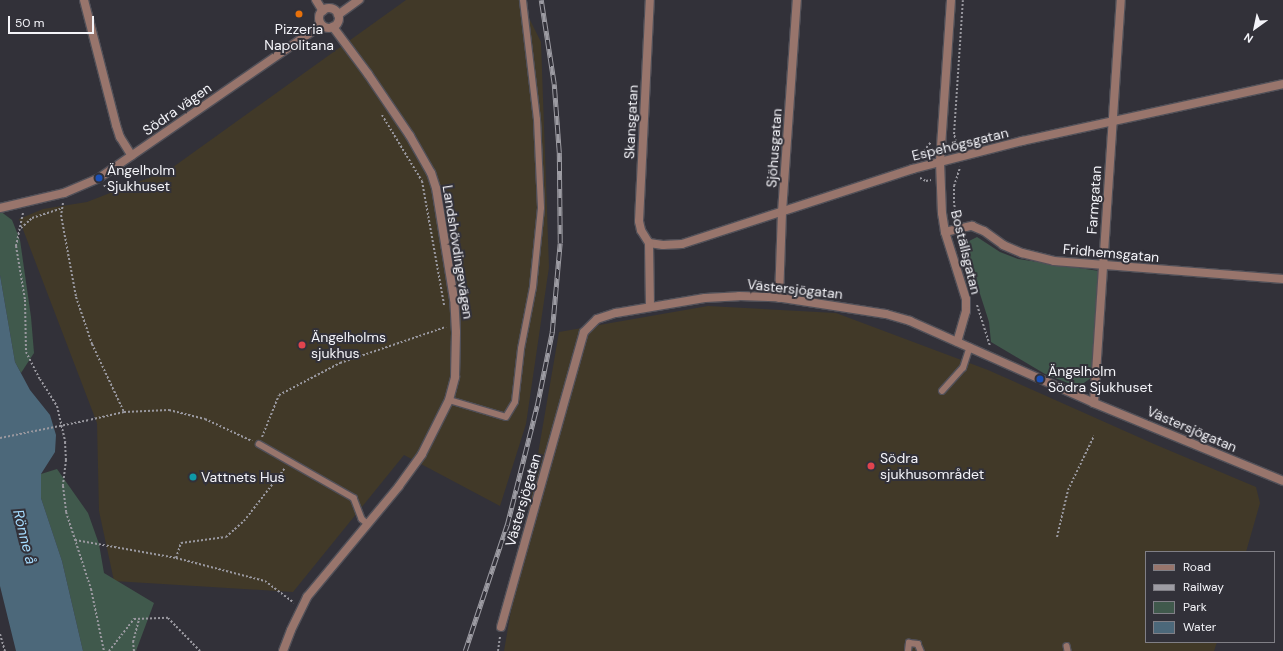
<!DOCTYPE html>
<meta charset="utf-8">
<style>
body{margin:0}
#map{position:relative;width:1283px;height:651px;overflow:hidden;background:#323139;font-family:"DM Sans",sans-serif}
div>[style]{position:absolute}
.medical>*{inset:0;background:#413928}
.green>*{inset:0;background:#40594c}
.water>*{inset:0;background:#4c687a}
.path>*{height:2px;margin-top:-1px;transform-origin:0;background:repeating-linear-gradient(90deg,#99989f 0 2px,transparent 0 4px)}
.roads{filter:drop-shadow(1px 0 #515058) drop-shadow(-1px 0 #515058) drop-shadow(0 1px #515058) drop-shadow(0 -1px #515058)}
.service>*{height:5.5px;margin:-2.75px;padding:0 2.75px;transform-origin:2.75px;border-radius:2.75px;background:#98756c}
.minor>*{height:8px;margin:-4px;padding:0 4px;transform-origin:4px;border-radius:4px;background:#98756c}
.tertiary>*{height:8px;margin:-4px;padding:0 4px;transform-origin:4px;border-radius:4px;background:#98756c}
.tertiary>.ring{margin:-4px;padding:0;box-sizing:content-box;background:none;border:8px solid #98756c;border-radius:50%}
.rail>*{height:4.5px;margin-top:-2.25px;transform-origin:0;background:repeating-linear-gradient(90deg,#323139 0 9px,#9d9ca3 0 18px);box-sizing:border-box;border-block:1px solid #9d9ca3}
.path-bridge>*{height:2px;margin-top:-1px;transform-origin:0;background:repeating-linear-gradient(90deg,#99989f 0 2px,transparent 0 4px)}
.dots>*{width:11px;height:11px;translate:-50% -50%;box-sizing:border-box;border:2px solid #323139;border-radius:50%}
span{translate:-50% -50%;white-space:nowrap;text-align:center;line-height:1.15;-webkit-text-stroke:4px #323139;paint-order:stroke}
.poi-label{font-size:14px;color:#f4f4f9}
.left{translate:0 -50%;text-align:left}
.street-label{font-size:14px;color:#f4f4f9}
.water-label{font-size:15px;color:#a4dafd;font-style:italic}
.legend{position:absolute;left:1145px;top:551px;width:130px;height:92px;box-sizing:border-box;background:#323139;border:1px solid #807f86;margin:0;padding:5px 7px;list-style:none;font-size:12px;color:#f4f4f9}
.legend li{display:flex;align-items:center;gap:8px;height:20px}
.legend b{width:20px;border:1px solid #807f86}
.north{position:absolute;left:1235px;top:8px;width:40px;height:40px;-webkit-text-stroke:3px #323139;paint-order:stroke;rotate:213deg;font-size:11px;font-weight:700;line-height:16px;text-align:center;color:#f4f4f9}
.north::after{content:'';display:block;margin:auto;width:14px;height:18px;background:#f4f4f9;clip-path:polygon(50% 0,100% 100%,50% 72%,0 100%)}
.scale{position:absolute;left:8px;top:16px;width:86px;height:18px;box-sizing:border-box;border:2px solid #f4f4f9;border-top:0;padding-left:5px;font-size:12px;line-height:14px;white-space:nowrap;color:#f4f4f9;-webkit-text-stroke:3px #323139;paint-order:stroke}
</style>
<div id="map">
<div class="medical">
<div style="clip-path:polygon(406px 0,520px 0,541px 42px,549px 267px,526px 424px,500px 506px,404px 455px,293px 592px,114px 581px,99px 511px,97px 423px,19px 219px,43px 209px,87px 202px,169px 170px)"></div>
<div style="clip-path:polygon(708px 306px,836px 313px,988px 370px,1154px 444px,1256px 487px,1260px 503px,1246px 552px,1146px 552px,1146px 642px,1217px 642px,1214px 651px,504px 651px,559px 332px)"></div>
</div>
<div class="green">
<div style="clip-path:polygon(0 211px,12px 220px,20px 240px,31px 317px,34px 353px,21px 373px,15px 362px,0 275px)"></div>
<div style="clip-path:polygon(977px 237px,1000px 252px,1018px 259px,1099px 271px,1091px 378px,1078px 387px,1045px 374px,991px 342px,989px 322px,973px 272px,964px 249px,967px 242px)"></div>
<div style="clip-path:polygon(57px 469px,88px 513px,99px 544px,104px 573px,154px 603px,136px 651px,83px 651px,62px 561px,41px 498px,41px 474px)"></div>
</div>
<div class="water">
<div style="clip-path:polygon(0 275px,15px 362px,30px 390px,50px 415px,56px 435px,55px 452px,41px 474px,41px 498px,62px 561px,83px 651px,16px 651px,0 586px)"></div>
</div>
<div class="path">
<div style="left:382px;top:115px;width:77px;rotate:58.8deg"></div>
<div style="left:422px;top:181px;width:126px;rotate:79.9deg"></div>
<div style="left:958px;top:149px;width:16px;rotate:-105deg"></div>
<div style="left:954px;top:134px;width:134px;rotate:-86.2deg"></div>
<div style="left:919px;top:157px;width:19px;rotate:-51deg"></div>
<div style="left:125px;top:173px;width:11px;rotate:-34deg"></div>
<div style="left:920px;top:178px;width:7px;rotate:27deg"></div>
<div style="left:926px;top:181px;width:5px;rotate:-11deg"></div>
<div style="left:104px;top:185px;width:6px;rotate:51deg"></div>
<div style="left:63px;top:203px;width:12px;rotate:99deg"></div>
<div style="left:61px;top:215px;width:83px;rotate:79.6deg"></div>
<div style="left:76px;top:297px;width:50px;rotate:71.2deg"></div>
<div style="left:92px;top:344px;width:75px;rotate:64.8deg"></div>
<div style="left:124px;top:412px;width:36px;rotate:167deg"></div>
<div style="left:23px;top:213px;width:34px;rotate:102deg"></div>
<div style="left:16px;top:246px;width:55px;rotate:80.5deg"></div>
<div style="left:25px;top:300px;width:52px;rotate:88.9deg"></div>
<div style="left:26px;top:352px;width:30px;rotate:63deg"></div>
<div style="left:40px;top:379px;width:32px;rotate:58deg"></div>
<div style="left:57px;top:406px;width:37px;rotate:77deg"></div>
<div style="left:65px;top:442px;width:18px;rotate:87deg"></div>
<div style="left:66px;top:460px;width:26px;rotate:97deg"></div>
<div style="left:63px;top:486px;width:26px;rotate:83deg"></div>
<div style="left:66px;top:512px;width:81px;rotate:72deg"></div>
<div style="left:91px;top:589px;width:63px;rotate:78.2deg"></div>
<div style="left:957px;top:219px;width:16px;rotate:-101deg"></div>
<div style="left:954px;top:203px;width:17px;rotate:-90deg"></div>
<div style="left:954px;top:186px;width:20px;rotate:-72deg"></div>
<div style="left:21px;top:228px;width:15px;rotate:-42deg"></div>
<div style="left:32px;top:218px;width:32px;rotate:-18deg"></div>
<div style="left:977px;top:305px;width:43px;rotate:72.4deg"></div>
<div style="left:124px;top:412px;width:45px;rotate:-2.5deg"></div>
<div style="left:169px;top:410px;width:37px;rotate:14deg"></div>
<div style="left:205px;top:419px;width:52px;rotate:25.1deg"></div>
<div style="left:262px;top:437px;width:45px;rotate:-68deg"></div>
<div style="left:279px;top:395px;width:69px;rotate:-27.7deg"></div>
<div style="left:340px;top:363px;width:112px;rotate:-18.8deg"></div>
<div style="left:1057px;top:537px;width:48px;rotate:-76.8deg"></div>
<div style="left:1068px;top:490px;width:60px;rotate:-64.3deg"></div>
<div style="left:75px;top:540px;width:103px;rotate:10.1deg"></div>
<div style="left:176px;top:558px;width:92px;rotate:14.5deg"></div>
<div style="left:265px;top:581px;width:36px;rotate:37deg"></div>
<div style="left:176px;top:558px;width:16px;rotate:-72deg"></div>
<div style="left:181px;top:543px;width:45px;rotate:-7.6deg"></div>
<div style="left:226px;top:537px;width:24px;rotate:-42deg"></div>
<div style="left:244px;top:521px;width:67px;rotate:-52.3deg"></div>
<div style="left:0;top:634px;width:18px;rotate:74deg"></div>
<div style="left:109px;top:651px;width:41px;rotate:-52deg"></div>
<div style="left:134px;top:619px;width:34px;rotate:-2deg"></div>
<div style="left:168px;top:618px;width:46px;rotate:45.9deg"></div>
<div style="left:134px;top:651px;width:9px;rotate:-96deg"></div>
<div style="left:133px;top:642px;width:24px;rotate:-75deg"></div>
<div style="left:498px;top:651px;width:15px;rotate:-82deg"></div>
</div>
<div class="roads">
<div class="service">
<div style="left:942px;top:391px;width:31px;rotate:-48deg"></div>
<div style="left:963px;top:368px;width:22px;rotate:-72deg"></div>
<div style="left:449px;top:400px;width:59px;rotate:16.6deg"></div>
<div style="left:506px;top:417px;width:17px;rotate:-59deg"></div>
<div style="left:515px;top:402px;width:53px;rotate:-83.5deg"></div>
<div style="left:521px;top:349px;width:63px;rotate:-79deg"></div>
<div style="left:533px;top:287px;width:79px;rotate:-84.2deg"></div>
<div style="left:541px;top:208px;width:88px;rotate:-92.6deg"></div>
<div style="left:537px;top:120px;width:121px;rotate:-96.7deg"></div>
<div style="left:259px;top:444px;width:109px;rotate:29.6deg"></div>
<div style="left:354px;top:498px;width:22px;rotate:69deg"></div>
<div style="left:362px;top:519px;width:8px;rotate:40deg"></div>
<div style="left:1067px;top:646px;width:5px;rotate:79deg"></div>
<div style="left:908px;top:651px;width:8px;rotate:-83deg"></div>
<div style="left:909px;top:643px;width:9px;rotate:6deg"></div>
<div style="left:918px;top:644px;width:8px;rotate:67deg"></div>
</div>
<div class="minor">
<div style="left:84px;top:0;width:129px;rotate:75.6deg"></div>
<div style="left:116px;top:125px;width:13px;rotate:72deg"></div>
<div style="left:120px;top:137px;width:22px;rotate:58deg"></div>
<div style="left:951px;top:0;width:162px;rotate:93.9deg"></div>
<div style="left:940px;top:162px;width:51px;rotate:87.8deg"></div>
<div style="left:942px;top:213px;width:19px;rotate:81deg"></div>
<div style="left:945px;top:232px;width:70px;rotate:72.6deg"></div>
<div style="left:966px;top:299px;width:12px;rotate:90deg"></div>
<div style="left:966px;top:311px;width:32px;rotate:106deg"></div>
<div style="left:338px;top:15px;width:26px;rotate:-36deg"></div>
<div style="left:0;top:208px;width:66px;rotate:-13.2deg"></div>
<div style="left:64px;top:193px;width:38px;rotate:-23deg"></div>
<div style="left:99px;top:178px;width:270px;rotate:-34.5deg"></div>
<div style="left:945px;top:232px;width:28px;rotate:-13deg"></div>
<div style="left:972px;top:226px;width:13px;rotate:23deg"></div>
<div style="left:984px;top:231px;width:24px;rotate:36deg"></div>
<div style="left:1003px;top:245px;width:21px;rotate:23deg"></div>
<div style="left:1022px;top:253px;width:33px;rotate:14deg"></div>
<div style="left:1054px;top:261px;width:230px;rotate:4.5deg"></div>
<div style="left:649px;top:243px;width:14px;rotate:8deg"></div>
<div style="left:663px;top:245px;width:19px;rotate:-3deg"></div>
<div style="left:682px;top:244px;width:243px;rotate:-18deg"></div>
<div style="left:913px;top:169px;width:113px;rotate:-14.4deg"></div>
<div style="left:1022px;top:141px;width:267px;rotate:-12.3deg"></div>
<div style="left:649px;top:243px;width:15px;rotate:-122deg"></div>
<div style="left:641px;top:230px;width:9px;rotate:-103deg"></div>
<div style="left:639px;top:221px;width:221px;rotate:-87.2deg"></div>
<div style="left:649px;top:243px;width:64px;rotate:89.1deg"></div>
<div style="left:779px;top:298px;width:86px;rotate:-88deg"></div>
<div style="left:782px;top:212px;width:213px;rotate:-86deg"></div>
<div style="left:1094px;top:403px;width:404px;rotate:-86.2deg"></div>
<div style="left:501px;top:627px;width:306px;rotate:-74.3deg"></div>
<div style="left:584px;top:332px;width:18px;rotate:-45deg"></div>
<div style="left:597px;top:319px;width:20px;rotate:-18deg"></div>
<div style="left:616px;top:313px;width:90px;rotate:-9.6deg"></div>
<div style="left:705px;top:298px;width:34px;rotate:-3deg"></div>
<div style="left:739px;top:296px;width:37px;rotate:2deg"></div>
<div style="left:776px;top:297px;width:111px;rotate:8.8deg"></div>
<div style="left:886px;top:314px;width:25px;rotate:16deg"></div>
<div style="left:910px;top:321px;width:201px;rotate:24deg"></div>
<div style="left:1094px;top:403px;width:204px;rotate:22.4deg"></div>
</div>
<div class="tertiary">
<div style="left:316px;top:0;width:13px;rotate:58deg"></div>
<div class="ring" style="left:319px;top:8px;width:12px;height:12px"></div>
<div style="left:283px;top:651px;width:22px;rotate:-69deg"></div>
<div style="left:291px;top:630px;width:37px;rotate:-64deg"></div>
<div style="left:307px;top:597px;width:144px;rotate:-50.3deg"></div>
<div style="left:399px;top:486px;width:39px;rotate:-54deg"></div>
<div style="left:422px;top:454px;width:60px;rotate:-63.4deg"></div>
<div style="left:449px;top:400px;width:24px;rotate:-75deg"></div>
<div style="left:455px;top:377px;width:45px;rotate:-88.7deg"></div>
<div style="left:456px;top:332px;width:33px;rotate:-93deg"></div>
<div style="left:454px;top:299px;width:112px;rotate:-99.2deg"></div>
<div style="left:436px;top:188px;width:16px;rotate:-108deg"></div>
<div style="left:431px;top:173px;width:43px;rotate:-119.6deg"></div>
<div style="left:410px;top:136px;width:75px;rotate:-124.1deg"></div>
<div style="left:368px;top:74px;width:59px;rotate:-126.7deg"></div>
</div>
</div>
<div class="rail">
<div style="left:465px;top:651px;width:133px;rotate:-71.6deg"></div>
<div style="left:507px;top:525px;width:123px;rotate:-75.9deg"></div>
<div style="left:537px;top:406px;width:76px;rotate:-78.5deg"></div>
<div style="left:552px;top:332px;width:89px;rotate:-84.9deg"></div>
<div style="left:560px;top:243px;width:91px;rotate:-90.6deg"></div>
<div style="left:559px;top:152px;width:68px;rotate:-94.2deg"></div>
<div style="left:554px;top:84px;width:85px;rotate:-98.8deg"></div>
</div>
<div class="path-bridge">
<div style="left:0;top:438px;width:91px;rotate:-11.4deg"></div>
</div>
<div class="dots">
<div style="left:299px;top:14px;background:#e8710a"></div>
<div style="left:99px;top:178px;background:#1a4fb4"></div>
<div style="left:302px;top:345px;background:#e0444e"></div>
<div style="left:1040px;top:379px;background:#1a4fb4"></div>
<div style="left:871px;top:466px;background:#e0444e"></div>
<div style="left:193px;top:477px;background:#0f9aa8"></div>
</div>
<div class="poi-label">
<span style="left:299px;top:37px">Pizzeria<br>Napolitana</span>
<span class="left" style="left:107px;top:178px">Ängelholm<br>Sjukhuset</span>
<span class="left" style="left:311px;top:345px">Ängelholms<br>sjukhus</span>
<span class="left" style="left:1048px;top:379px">Ängelholm<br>Södra Sjukhuset</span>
<span class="left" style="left:880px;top:466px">Södra<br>sjukhusområdet</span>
<span class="left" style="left:201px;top:477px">Vattnets Hus</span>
</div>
<div class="street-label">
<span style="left:177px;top:109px;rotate:-35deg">Södra vägen</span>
<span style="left:631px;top:122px;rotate:-87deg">Skansgatan</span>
<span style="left:960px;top:144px;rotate:-14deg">Espehögsgatan</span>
<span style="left:774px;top:148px;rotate:-86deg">Sjöhusgatan</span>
<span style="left:1094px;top:200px;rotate:-86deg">Farmgatan</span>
<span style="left:458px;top:252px;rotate:81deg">Landshövdingevägen</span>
<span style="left:966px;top:252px;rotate:76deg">Boställsgatan</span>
<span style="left:1111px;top:253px;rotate:5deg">Fridhemsgatan</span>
<span style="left:795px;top:289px;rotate:6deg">Västersjögatan</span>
<span style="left:1192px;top:429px;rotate:23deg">Västersjögatan</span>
<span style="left:523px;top:500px;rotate:-74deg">Västersjögatan</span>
</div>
<div class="water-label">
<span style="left:24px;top:537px;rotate:76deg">Rönne å</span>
</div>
<ul class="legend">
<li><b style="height:5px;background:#98756c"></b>Road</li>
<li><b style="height:5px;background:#9d9ca3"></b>Railway</li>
<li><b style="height:11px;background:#40594c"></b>Park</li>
<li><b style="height:11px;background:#4c687a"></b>Water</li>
</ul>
<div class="north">N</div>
<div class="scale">50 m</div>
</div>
